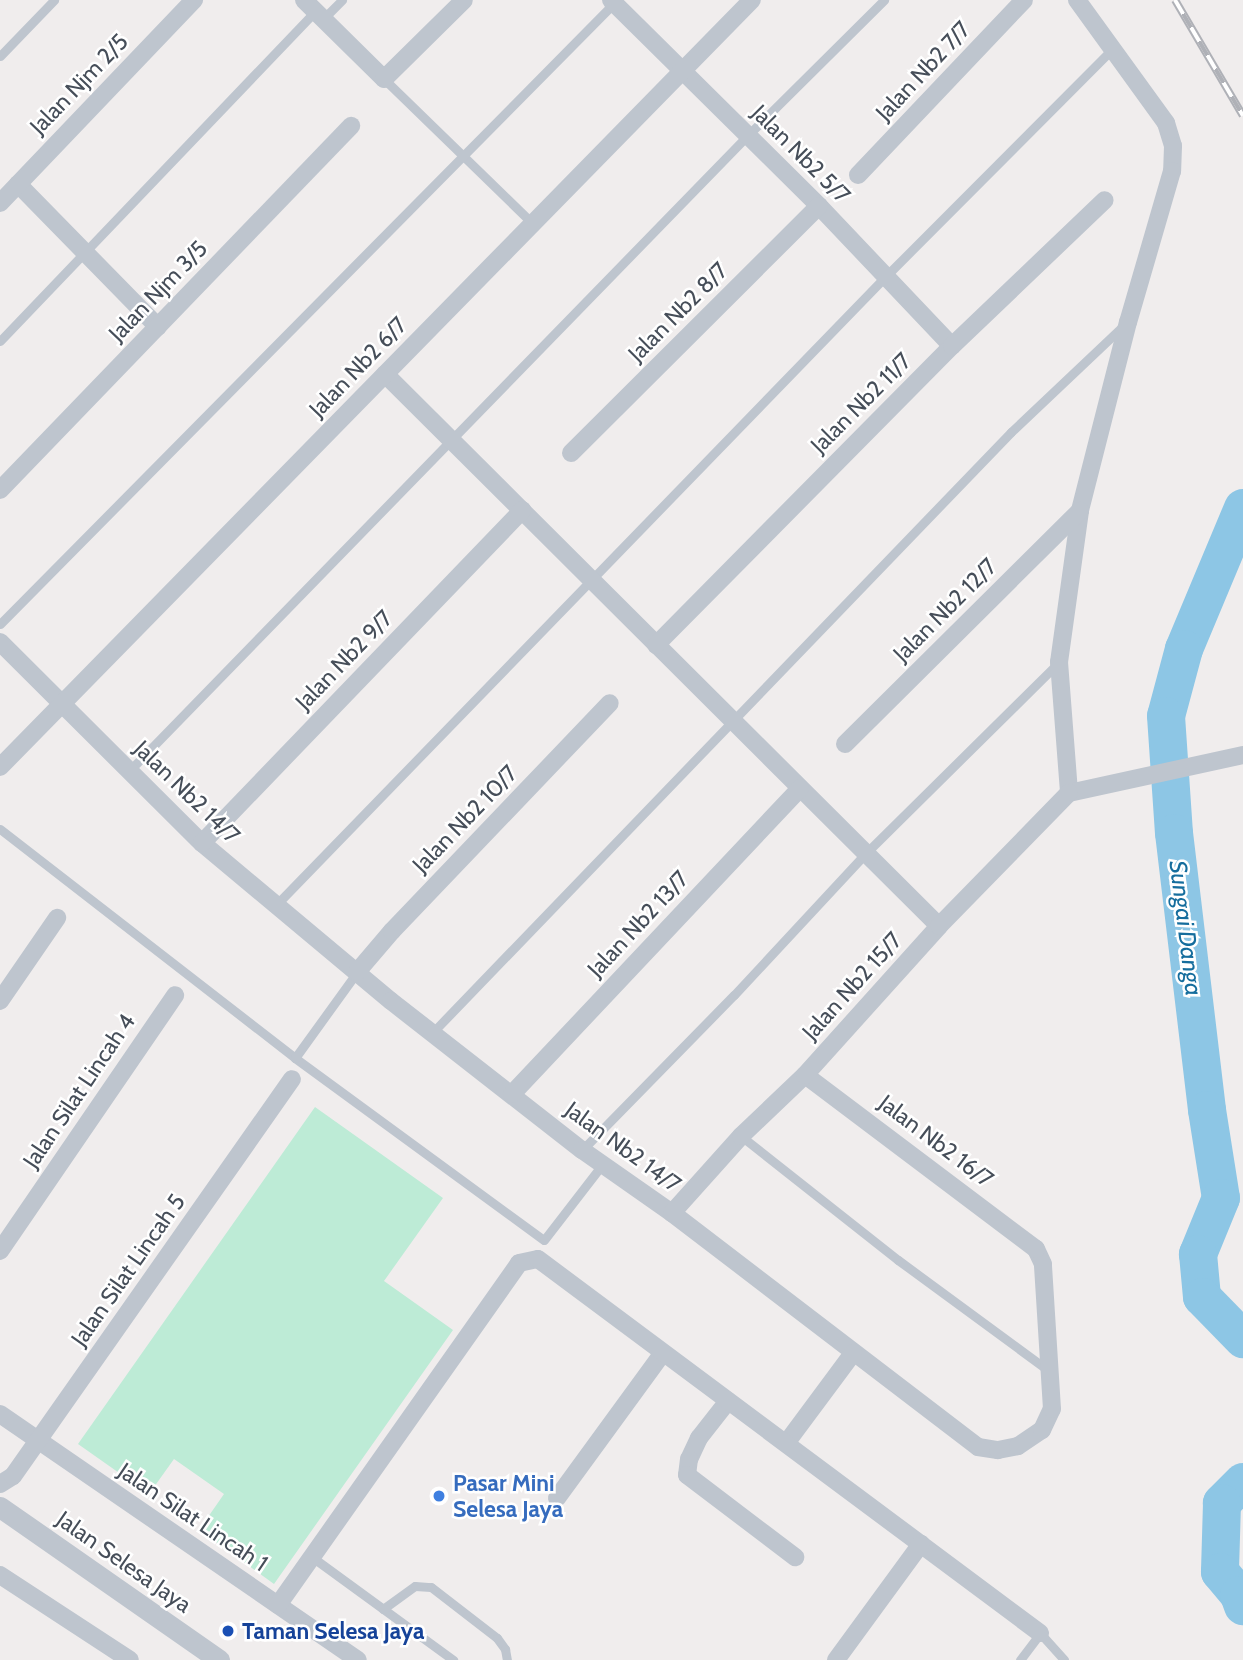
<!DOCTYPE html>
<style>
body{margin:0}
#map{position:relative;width:1243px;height:1660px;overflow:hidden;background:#f0eded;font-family:Cabin,sans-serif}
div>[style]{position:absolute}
.green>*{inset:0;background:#bdebd6}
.river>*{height:38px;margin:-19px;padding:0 19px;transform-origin:19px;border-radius:19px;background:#8dc6e5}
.service>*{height:9px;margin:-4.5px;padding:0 4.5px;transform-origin:4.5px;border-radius:4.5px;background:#bec5ce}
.minor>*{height:18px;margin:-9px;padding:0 9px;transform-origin:9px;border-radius:9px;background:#bec5ce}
.tertiary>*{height:21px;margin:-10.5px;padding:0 10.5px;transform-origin:10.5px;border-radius:10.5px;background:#bec5ce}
.rail>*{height:8px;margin-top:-4px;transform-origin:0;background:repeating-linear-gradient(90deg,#fff 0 16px,#afb1b7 0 32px);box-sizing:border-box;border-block:2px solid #afb1b7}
.dots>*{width:19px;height:19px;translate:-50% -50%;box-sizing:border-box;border:4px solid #fff;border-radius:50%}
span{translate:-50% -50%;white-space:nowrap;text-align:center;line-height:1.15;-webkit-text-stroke:5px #fff;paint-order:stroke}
.street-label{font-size:23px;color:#464e59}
.shop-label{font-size:23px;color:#366cbe;font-weight:700}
.left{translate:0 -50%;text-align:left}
.transit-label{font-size:23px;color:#164399;font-weight:700}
.water-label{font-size:24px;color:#156d9d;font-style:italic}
</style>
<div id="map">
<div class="green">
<div style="clip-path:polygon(315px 1107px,443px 1198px,384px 1281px,453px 1330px,274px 1584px,199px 1530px,224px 1494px,174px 1459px,149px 1494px,78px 1444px)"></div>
</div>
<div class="river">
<div style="left:1243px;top:508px;width:153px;rotate:112.7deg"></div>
<div style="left:1184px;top:649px;width:69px;rotate:105deg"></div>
<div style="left:1166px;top:716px;width:117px;rotate:86.1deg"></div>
<div style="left:1174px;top:833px;width:279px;rotate:83.2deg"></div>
<div style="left:1207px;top:1110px;width:89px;rotate:81deg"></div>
<div style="left:1221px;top:1198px;width:61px;rotate:112.3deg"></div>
<div style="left:1198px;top:1254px;width:43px;rotate:84.7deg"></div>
<div style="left:1202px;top:1297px;width:59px;rotate:45.7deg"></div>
<div style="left:1243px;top:1482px;width:30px;rotate:135deg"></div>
<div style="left:1222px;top:1503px;width:69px;rotate:91.7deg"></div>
<div style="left:1220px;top:1572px;width:30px;rotate:50deg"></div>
<div style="left:1239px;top:1595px;width:12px;rotate:70deg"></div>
</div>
<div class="service">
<div style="left:323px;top:19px;width:27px;rotate:-45deg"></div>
<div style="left:0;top:56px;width:78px;rotate:-46deg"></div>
<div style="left:384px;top:79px;width:208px;rotate:44.2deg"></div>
<div style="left:0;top:341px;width:456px;rotate:-46.3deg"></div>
<div style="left:0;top:624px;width:873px;rotate:-45.32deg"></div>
<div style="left:129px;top:771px;width:888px;rotate:-45.78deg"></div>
<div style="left:748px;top:135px;width:192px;rotate:-44.8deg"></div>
<div style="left:0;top:829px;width:373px;rotate:37.8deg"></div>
<div style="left:295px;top:1058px;width:308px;rotate:36.2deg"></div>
<div style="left:544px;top:1240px;width:95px;rotate:-52.3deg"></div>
<div style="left:275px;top:906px;width:878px;rotate:-45.88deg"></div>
<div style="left:886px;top:276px;width:320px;rotate:-45.1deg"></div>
<div style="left:433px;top:1032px;width:833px;rotate:-46.07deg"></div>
<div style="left:1011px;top:432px;width:156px;rotate:-43.4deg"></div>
<div style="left:295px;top:1058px;width:106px;rotate:-54.2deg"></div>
<div style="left:741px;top:1136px;width:200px;rotate:38.3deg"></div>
<div style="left:898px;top:1260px;width:186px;rotate:36.3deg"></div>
<div style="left:582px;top:1150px;width:217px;rotate:-45.6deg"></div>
<div style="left:734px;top:995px;width:194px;rotate:-47.1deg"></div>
<div style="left:866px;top:853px;width:270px;rotate:-44.7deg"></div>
<div style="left:312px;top:1557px;width:175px;rotate:36.1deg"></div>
<div style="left:383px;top:1609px;width:39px;rotate:-36deg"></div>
<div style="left:415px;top:1586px;width:16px;rotate:4deg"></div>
<div style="left:431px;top:1587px;width:83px;rotate:37.7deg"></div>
<div style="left:497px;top:1638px;width:14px;rotate:54deg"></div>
<div style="left:505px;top:1649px;width:11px;rotate:80deg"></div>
<div style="left:1020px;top:1660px;width:34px;rotate:-53deg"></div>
<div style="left:1040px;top:1633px;width:36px;rotate:48deg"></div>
</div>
<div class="minor">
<div style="left:304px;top:0;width:112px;rotate:44.6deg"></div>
<div style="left:384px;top:79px;width:112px;rotate:-44.6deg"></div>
<div style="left:611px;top:0;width:293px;rotate:44.7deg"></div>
<div style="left:819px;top:206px;width:193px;rotate:46.5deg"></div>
<div style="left:1077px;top:0;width:152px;rotate:54.1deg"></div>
<div style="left:1166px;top:123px;width:24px;rotate:73deg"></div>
<div style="left:1173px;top:146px;width:25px;rotate:92deg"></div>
<div style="left:1172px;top:171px;width:157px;rotate:106.2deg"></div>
<div style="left:1128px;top:322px;width:195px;rotate:104.3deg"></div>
<div style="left:1080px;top:511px;width:152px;rotate:97.9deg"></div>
<div style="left:1059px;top:662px;width:131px;rotate:85.6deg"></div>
<div style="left:1069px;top:793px;width:178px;rotate:-12.3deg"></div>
<div style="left:858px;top:175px;width:241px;rotate:-46.5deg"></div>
<div style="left:18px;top:184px;width:200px;rotate:45.6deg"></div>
<div style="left:0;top:203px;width:281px;rotate:-46.3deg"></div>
<div style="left:385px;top:374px;width:782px;rotate:44.9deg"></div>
<div style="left:571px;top:453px;width:350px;rotate:-44.9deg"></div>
<div style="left:0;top:490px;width:506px;rotate:-46.04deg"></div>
<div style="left:0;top:642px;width:285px;rotate:44.9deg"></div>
<div style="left:202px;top:843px;width:246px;rotate:39.9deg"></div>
<div style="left:391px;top:1001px;width:242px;rotate:38deg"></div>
<div style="left:582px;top:1150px;width:110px;rotate:35deg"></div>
<div style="left:672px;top:1213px;width:385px;rotate:37.4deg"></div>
<div style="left:978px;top:1447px;width:20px;rotate:9deg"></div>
<div style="left:998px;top:1450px;width:20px;rotate:-11deg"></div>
<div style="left:1018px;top:1446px;width:29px;rotate:-34deg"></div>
<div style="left:1042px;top:1430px;width:23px;rotate:-65deg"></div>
<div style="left:1052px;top:1409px;width:145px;rotate:-93.6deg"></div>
<div style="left:1043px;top:1264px;width:17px;rotate:-115deg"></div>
<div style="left:1036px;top:1249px;width:289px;rotate:-143deg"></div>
<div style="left:656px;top:645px;width:421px;rotate:-45.3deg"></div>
<div style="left:952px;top:346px;width:211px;rotate:-43.7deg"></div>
<div style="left:845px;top:744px;width:331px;rotate:-44.8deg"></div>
<div style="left:0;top:767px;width:1074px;rotate:-45.57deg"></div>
<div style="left:202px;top:843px;width:462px;rotate:-46.1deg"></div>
<div style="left:357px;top:972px;width:54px;rotate:-49.5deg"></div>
<div style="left:392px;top:931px;width:315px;rotate:-46.3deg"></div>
<div style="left:0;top:1001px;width:101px;rotate:-55.5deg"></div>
<div style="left:512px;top:1094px;width:420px;rotate:-46.7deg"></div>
<div style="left:672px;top:1213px;width:103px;rotate:-48.1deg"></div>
<div style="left:741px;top:1136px;width:88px;rotate:-43.6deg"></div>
<div style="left:805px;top:1075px;width:200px;rotate:-48deg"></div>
<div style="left:939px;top:926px;width:186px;rotate:-45.7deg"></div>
<div style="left:0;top:1251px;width:310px;rotate:-55.6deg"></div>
<div style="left:728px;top:1401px;width:47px;rotate:128.1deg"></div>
<div style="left:699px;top:1438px;width:23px;rotate:115deg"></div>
<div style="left:689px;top:1459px;width:16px;rotate:97deg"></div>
<div style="left:687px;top:1475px;width:136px;rotate:37.2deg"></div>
<div style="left:0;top:1414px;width:434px;rotate:34.5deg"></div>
<div style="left:787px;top:1442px;width:111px;rotate:-53.4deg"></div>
<div style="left:0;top:1484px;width:15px;rotate:-32deg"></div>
<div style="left:13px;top:1476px;width:485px;rotate:-54.9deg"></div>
<div style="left:557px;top:1498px;width:178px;rotate:-53.9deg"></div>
<div style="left:0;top:1575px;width:155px;rotate:33.2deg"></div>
<div style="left:278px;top:1605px;width:418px;rotate:-54.8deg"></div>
<div style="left:519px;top:1263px;width:19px;rotate:-12deg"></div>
<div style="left:538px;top:1259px;width:626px;rotate:36.69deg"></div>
<div style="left:836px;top:1660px;width:144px;rotate:-53.8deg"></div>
</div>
<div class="tertiary">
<div style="left:0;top:1507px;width:267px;rotate:34.9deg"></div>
</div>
<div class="rail">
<div style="left:1175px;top:0;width:134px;rotate:59.6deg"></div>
</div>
<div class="dots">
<div style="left:439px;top:1496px;background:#3f7fe0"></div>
<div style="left:228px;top:1631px;background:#1a4fb4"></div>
</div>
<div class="street-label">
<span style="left:923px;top:71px;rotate:-47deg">Jalan Nb2 7/7</span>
<span style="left:79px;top:84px;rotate:-46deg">Jalan Njm 2/5</span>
<span style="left:801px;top:154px;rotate:45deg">Jalan Nb2 5/7</span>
<span style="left:158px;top:291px;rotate:-46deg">Jalan Njm 3/5</span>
<span style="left:678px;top:312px;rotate:-45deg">Jalan Nb2 8/7</span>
<span style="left:358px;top:367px;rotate:-46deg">Jalan Nb2 6/7</span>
<span style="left:861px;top:403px;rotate:-45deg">Jalan Nb2 11/7</span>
<span style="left:945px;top:610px;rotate:-45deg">Jalan Nb2 12/7</span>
<span style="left:344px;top:660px;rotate:-46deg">Jalan Nb2 9/7</span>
<span style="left:187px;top:792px;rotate:44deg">Jalan Nb2 14/7</span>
<span style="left:465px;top:819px;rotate:-46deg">Jalan Nb2 10/7</span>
<span style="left:638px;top:924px;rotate:-47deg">Jalan Nb2 13/7</span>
<span style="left:852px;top:986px;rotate:-48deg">Jalan Nb2 15/7</span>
<span style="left:79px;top:1091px;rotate:-56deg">Jalan Silat Lincah 4</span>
<span style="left:936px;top:1141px;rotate:37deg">Jalan Nb2 16/7</span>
<span style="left:623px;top:1147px;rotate:36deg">Jalan Nb2 14/7</span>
<span style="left:128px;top:1270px;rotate:-55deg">Jalan Silat Lincah 5</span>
<span style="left:193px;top:1517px;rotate:34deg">Jalan Silat Lincah 1</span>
<span style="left:124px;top:1562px;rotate:35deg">Jalan Selesa Jaya</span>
</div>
<div class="shop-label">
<span class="left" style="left:453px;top:1496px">Pasar Mini<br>Selesa Jaya</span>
</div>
<div class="transit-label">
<span class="left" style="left:242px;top:1631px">Taman Selesa Jaya</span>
</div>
<div class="water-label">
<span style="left:1186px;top:928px;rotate:83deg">Sungai Danga</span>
</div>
</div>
